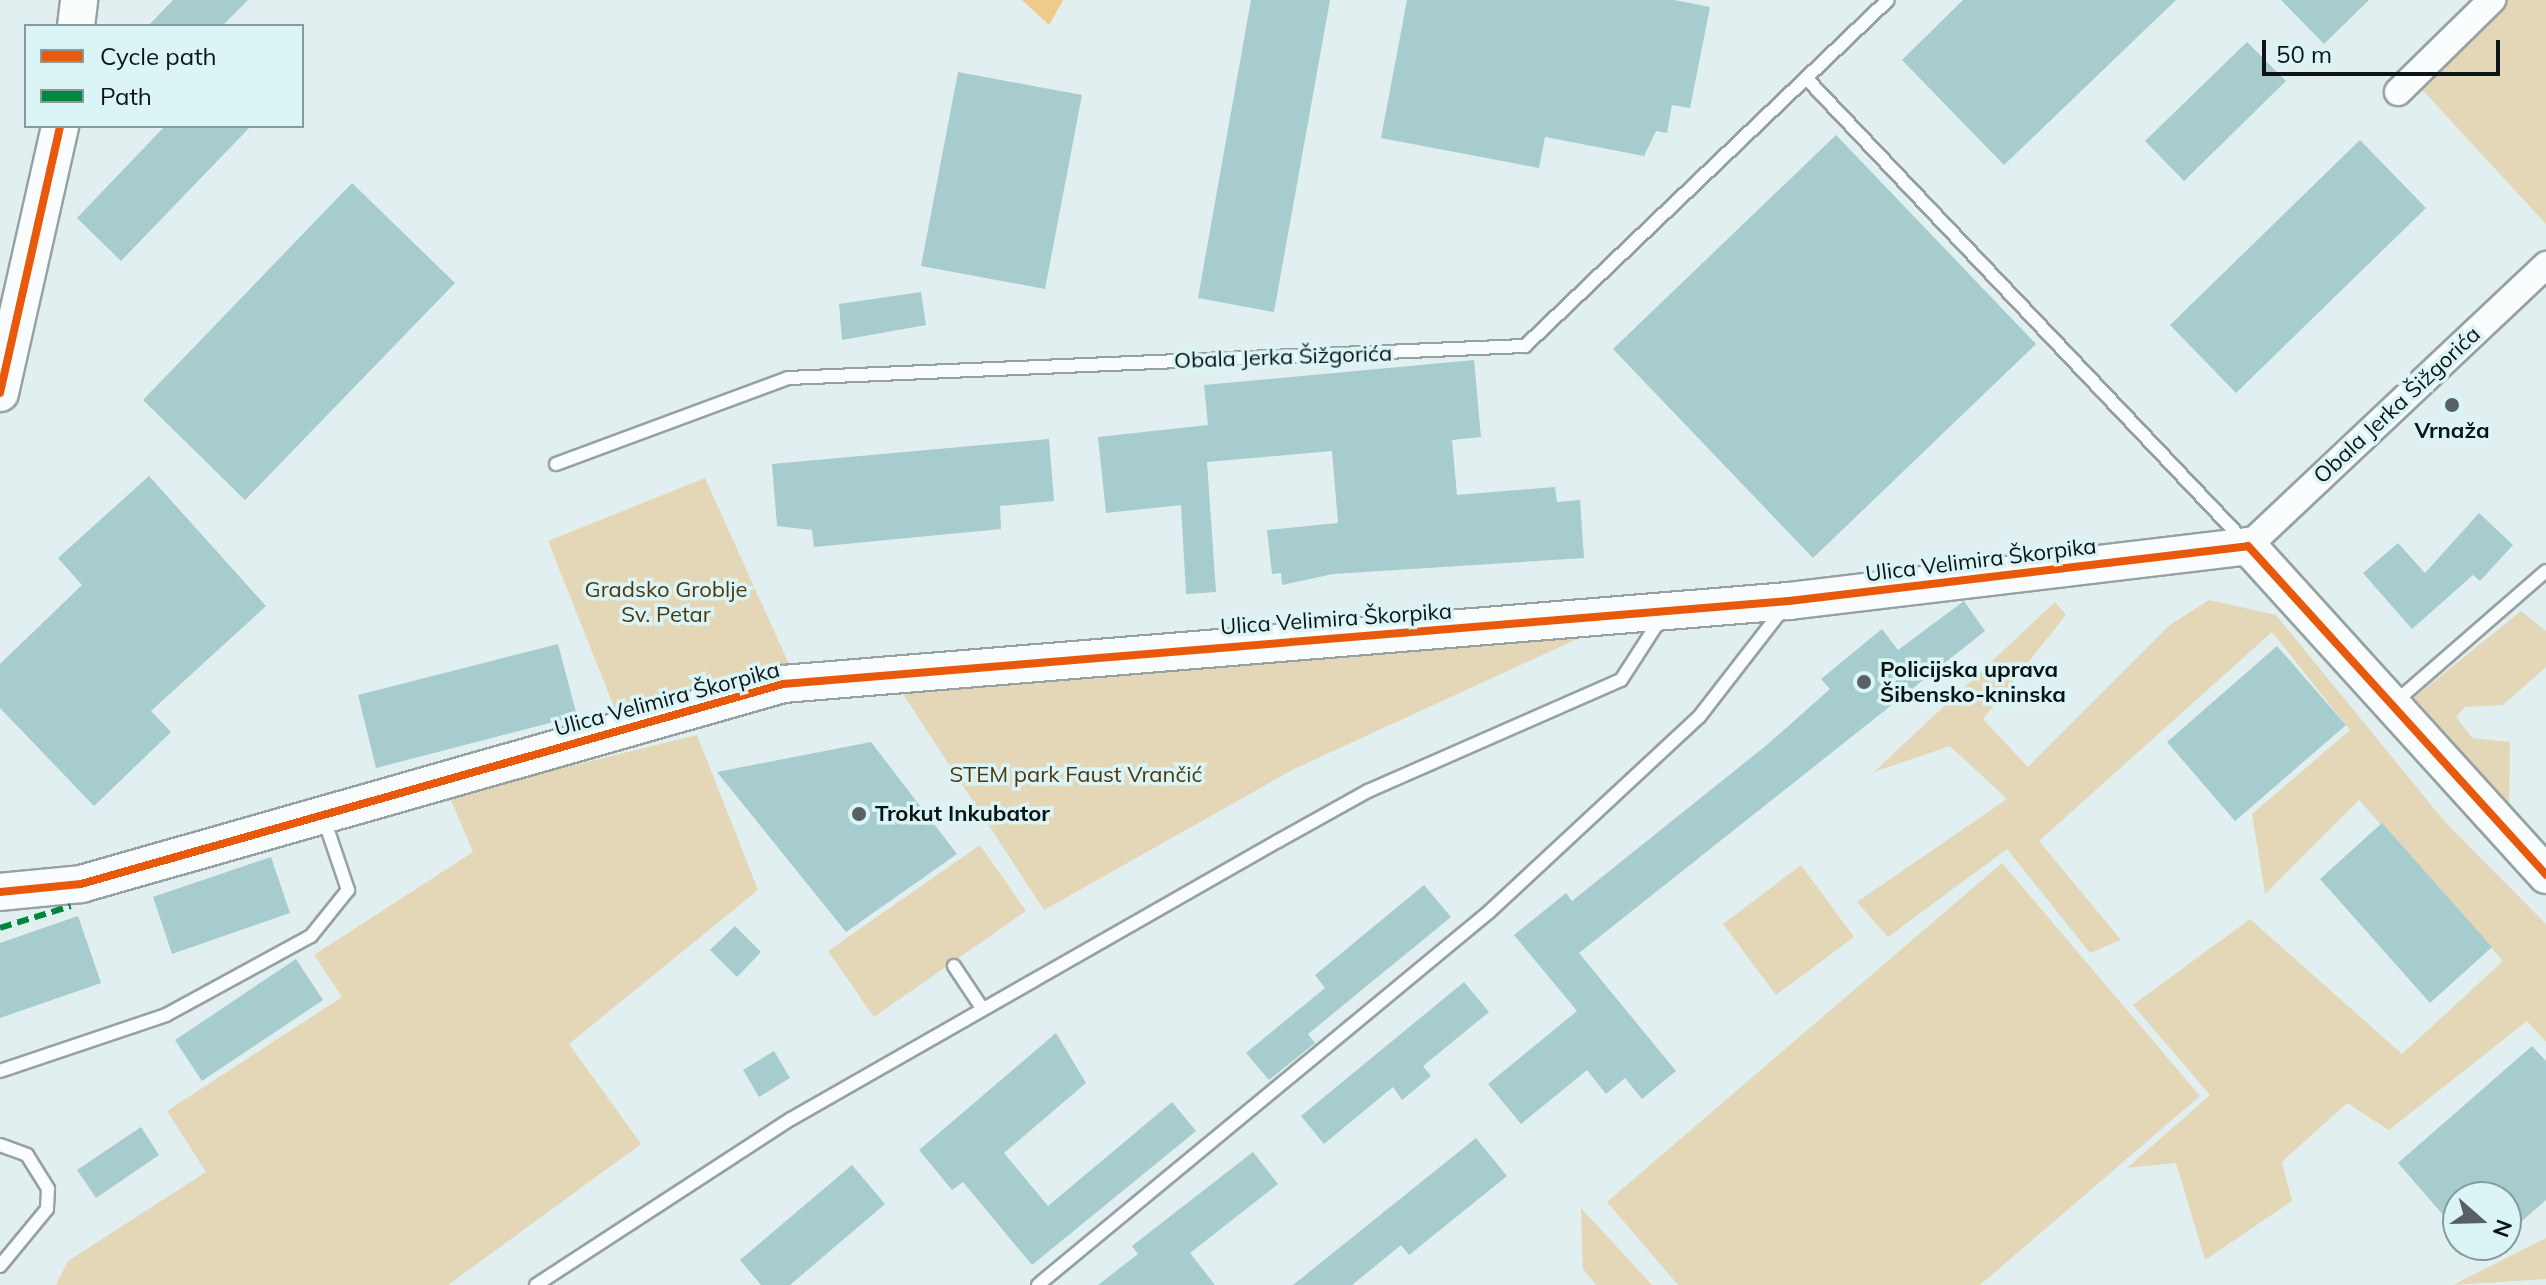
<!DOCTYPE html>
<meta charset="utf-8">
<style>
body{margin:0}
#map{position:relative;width:2546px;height:1285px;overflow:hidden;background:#e1eff0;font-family:Mulish,sans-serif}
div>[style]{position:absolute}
.green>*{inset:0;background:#e4d7b8}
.water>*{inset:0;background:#efcb89}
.building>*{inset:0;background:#a6ccce}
.roads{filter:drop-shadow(2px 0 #97a1a2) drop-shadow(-2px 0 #97a1a2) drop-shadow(0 2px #97a1a2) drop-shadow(0 -2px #97a1a2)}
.lane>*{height:12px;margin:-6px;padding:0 6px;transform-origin:6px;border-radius:6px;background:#fafdfd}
.street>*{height:26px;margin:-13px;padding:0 13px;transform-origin:13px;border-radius:13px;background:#fafdfd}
.secondary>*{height:36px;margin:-18px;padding:0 18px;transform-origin:18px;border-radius:18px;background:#fafdfd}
.quiet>*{height:6px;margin-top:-3px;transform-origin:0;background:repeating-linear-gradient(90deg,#00873e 0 12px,transparent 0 18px)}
.cycleway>*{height:8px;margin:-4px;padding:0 4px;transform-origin:4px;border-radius:4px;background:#e8590c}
.dots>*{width:22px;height:22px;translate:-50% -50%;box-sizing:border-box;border:4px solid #dbf4f6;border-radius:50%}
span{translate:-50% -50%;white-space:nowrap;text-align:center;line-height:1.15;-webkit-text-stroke:7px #dbf4f6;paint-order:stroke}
.street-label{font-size:22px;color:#0c1515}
.poi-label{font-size:22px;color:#0c1515;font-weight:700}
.left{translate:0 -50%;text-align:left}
.park-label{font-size:22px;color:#4e370e}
.legend{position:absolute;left:24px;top:24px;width:280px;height:104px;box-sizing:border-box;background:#dbf4f6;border:2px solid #889b9c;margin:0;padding:10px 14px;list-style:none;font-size:24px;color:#0c1515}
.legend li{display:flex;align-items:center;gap:16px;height:40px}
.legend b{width:40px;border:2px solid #889b9c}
.north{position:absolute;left:2442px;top:1181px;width:80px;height:80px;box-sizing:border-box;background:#dbf4f6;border:2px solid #889b9c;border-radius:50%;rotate:110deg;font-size:22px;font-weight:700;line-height:32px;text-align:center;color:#0c1515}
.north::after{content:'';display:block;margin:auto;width:28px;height:36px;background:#576162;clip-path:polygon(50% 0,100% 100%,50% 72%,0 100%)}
.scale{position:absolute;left:2262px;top:40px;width:238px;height:36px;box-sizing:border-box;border:4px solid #0c1515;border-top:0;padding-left:10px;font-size:24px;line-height:28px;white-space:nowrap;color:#0c1515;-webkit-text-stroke:6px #dbf4f6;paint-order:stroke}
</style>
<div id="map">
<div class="green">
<div style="clip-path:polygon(2503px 0,2546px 0,2546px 224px,2416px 83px)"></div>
<div style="clip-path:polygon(705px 478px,789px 664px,618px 717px,548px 541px)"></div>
<div style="clip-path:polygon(2209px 600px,2276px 615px,2445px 822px,2546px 924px,2546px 1042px,2527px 1021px,2389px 1130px,2347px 1103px,2282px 1162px,2292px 1201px,2205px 1260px,2176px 1163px,2127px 1168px,2210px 1095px,2133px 1005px,2250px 919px,2402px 1054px,2503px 961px,2359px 800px,2265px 894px,2252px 814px,2350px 730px,2272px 632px,2039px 841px,2121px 940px,2090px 953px,2007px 849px,1888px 937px,1857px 902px,2007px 799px,1950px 746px,1874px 772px,2055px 602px,2066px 615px,1983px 719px,2028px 767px,2170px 625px)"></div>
<div style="clip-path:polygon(2521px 611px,2546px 631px,2546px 667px,2503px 705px,2465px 707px,2456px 717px,2472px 738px,2510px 742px,2509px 816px,2411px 700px)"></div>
<div style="clip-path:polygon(1586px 635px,1294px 769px,1044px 910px,899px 688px)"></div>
<div style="clip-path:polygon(697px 735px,758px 890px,569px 1044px,641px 1144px,448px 1285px,56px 1285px,68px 1261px,206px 1172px,167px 1111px,342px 997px,314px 955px,473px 852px,449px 796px)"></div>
<div style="clip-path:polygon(980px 845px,1026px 911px,874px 1017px,828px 951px)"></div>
<div style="clip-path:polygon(2002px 863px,2200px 1096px,1980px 1285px,1678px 1285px,1607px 1202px)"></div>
<div style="clip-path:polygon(1801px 865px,1854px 937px,1776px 995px,1723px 924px)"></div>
<div style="clip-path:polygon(1581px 1208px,1652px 1285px,1596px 1285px,1583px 1269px)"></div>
<div style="clip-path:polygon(2546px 1238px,2546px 1279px,2453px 1285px)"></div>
</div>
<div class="water">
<div style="clip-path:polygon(1022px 0,1063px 0,1049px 25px)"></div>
</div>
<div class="building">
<div style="clip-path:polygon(173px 0,248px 0,222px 26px,148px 26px)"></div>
<div style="clip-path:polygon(1251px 0,1330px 0,1274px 312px,1198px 298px)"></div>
<div style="clip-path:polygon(1407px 0,1674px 0,1710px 7px,1690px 108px,1672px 105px,1667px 133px,1656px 131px,1644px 156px,1545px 137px,1539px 168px,1381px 138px)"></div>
<div style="clip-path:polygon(1963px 0,2176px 0,2004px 165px,1902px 60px)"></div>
<div style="clip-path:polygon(2281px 0,2369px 0,2324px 44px)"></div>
<div style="clip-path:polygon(2247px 42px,2286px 81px,2184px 181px,2145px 141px)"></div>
<div style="clip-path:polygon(958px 72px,1082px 95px,1045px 289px,921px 266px)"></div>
<div style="clip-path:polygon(165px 126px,251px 126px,121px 261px,77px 218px)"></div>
<div style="clip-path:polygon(1836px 135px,2036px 344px,1813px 558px,1613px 349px)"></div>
<div style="clip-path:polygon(2360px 140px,2426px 208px,2236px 393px,2170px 325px)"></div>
<div style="clip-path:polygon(352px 183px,455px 283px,245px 500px,143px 400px)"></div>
<div style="clip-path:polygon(921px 292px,926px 325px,842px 340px,839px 304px)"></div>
<div style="clip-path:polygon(1474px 360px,1481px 437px,1452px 440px,1457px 495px,1555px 487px,1557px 502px,1580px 500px,1584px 558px,1333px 574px,1282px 585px,1281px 573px,1272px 574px,1267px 530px,1338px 523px,1332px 451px,1207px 462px,1216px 592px,1186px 594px,1181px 505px,1106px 513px,1098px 437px,1208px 425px,1204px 385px)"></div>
<div style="clip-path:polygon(1049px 439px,1054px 501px,1000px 506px,1001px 529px,814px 547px,812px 530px,777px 526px,772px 464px)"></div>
<div style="clip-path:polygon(149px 476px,266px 606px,151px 711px,171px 732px,94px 806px,0 708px,0 664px,82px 585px,58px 558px)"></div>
<div style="clip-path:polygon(2479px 513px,2513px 545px,2480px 581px,2473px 575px,2412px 629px,2363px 573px,2398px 543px,2425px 573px)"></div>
<div style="clip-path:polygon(1964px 601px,1985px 631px,1579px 953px,1676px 1071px,1642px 1099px,1625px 1078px,1606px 1094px,1587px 1070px,1521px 1124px,1488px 1084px,1577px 1011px,1514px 935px,1566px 893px,1572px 901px,1768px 744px,1830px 689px,1821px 679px,1882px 629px,1898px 650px)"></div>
<div style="clip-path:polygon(558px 644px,577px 716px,376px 768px,358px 695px)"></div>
<div style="clip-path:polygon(2277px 646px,2346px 725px,2235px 821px,2167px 742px)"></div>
<div style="clip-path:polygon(871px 742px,957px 854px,846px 932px,717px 772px)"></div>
<div style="clip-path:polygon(2382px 823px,2492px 947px,2430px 1003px,2320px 879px)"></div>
<div style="clip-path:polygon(271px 857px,290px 913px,172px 954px,153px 897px)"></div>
<div style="clip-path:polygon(1424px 885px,1451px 917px,1308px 1034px,1315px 1043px,1269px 1080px,1246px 1053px,1325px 988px,1315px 975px)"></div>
<div style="clip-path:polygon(78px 916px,101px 983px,0 1018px,0 943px)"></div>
<div style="clip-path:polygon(735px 926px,761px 952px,737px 977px,710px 950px)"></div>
<div style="clip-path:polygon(296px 959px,323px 1000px,202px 1081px,175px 1040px)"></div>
<div style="clip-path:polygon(1464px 982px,1489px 1012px,1423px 1066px,1431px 1076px,1402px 1100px,1393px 1087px,1324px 1144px,1301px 1116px)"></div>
<div style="clip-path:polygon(1056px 1033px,1086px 1083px,1004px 1153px,1048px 1206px,1172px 1102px,1196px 1131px,1032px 1265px,963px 1182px,952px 1190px,919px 1150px)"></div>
<div style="clip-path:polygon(2532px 1046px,2546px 1061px,2546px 1200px,2506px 1235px,2506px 1197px,2458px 1197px,2458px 1232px,2398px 1163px)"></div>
<div style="clip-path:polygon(774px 1051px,790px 1078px,759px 1097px,743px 1070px)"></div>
<div style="clip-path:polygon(141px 1127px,159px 1155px,96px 1198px,77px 1170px)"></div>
<div style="clip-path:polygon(1476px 1138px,1507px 1176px,1409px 1255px,1401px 1245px,1352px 1285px,1293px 1285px)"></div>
<div style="clip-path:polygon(1253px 1152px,1278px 1184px,1190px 1253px,1215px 1285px,1098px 1285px,1138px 1254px,1132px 1246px)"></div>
<div style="clip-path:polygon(852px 1165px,885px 1204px,790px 1285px,761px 1285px,740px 1260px)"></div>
</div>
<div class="roads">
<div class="lane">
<div style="left:1806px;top:78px;width:636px;rotate:46.59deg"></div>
<div style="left:556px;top:464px;width:247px;rotate:-20.3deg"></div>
<div style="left:788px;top:378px;width:738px;rotate:-2.49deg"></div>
<div style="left:1525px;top:346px;width:501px;rotate:-43.63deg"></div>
<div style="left:2394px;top:703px;width:201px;rotate:-41deg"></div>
<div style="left:954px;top:966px;width:50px;rotate:56.3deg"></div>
<div style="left:0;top:1071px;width:175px;rotate:-18.6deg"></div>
<div style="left:166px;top:1015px;width:165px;rotate:-28.6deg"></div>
<div style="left:311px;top:936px;width:59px;rotate:-51.2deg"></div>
<div style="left:348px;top:890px;width:75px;rotate:-108.7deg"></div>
<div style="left:0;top:1145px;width:29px;rotate:20deg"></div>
<div style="left:27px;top:1155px;width:40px;rotate:58deg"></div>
<div style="left:48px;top:1189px;width:20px;rotate:93deg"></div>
<div style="left:47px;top:1209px;width:74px;rotate:129.5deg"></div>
<div style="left:536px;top:1285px;width:304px;rotate:-33.1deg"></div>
<div style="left:791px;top:1119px;width:561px;rotate:-29.72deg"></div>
<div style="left:1278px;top:841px;width:103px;rotate:-29.1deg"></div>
<div style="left:1368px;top:791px;width:276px;rotate:-23.7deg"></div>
<div style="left:1621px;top:680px;width:77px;rotate:-57.1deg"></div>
<div style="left:1038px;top:1285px;width:585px;rotate:-39.59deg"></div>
<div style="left:1489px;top:912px;width:287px;rotate:-42.9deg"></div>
<div style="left:1699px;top:717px;width:135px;rotate:-52.2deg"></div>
</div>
<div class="street">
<div style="left:2398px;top:92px;width:132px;rotate:-44.4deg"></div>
<div style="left:2248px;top:546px;width:410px;rotate:-43.3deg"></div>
</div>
<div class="secondary">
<div style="left:76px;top:26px;width:26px;rotate:-83deg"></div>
<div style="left:0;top:393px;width:274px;rotate:-77.3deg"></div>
<div style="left:0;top:892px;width:81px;rotate:-5.6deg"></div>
<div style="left:81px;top:884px;width:730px;rotate:-15.9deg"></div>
<div style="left:783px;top:684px;width:1009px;rotate:-4.72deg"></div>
<div style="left:1789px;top:601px;width:462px;rotate:-6.8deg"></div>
<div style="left:2248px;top:546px;width:444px;rotate:47.8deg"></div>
</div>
</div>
<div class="quiet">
<div style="left:0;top:928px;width:74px;rotate:-17.2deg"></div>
</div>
<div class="cycleway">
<div style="left:0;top:393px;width:274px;rotate:-77.3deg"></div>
<div style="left:0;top:892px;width:81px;rotate:-5.6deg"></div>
<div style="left:81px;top:884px;width:730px;rotate:-15.9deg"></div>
<div style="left:783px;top:684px;width:1009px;rotate:-4.72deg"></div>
<div style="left:1789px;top:601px;width:462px;rotate:-6.8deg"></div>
<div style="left:2248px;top:546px;width:444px;rotate:47.8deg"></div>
</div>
<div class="dots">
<div style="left:2452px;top:405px;background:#576162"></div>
<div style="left:1864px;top:682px;background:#576162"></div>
<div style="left:859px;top:814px;background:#576162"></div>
</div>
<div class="street-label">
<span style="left:1283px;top:357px;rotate:-2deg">Obala Jerka Šižgorića</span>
<span style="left:2397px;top:405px;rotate:-43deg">Obala Jerka Šižgorića</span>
<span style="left:1981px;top:560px;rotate:-7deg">Ulica Velimira Škorpika</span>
<span style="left:1336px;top:619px;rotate:-4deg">Ulica Velimira Škorpika</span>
<span style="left:667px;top:699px;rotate:-15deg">Ulica Velimira Škorpika</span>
</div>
<div class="poi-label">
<span style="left:2452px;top:431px">Vrnaža</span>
<span class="left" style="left:1880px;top:682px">Policijska uprava<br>Šibensko-kninska</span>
<span class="left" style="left:875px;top:814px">Trokut Inkubator</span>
</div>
<div class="park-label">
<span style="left:666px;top:602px">Gradsko Groblje<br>Sv. Petar</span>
<span style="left:1076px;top:775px">STEM park Faust Vrančić</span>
</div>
<ul class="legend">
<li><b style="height:10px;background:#e8590c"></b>Cycle path</li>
<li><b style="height:10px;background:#00873e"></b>Path</li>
</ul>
<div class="north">N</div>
<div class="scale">50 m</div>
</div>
